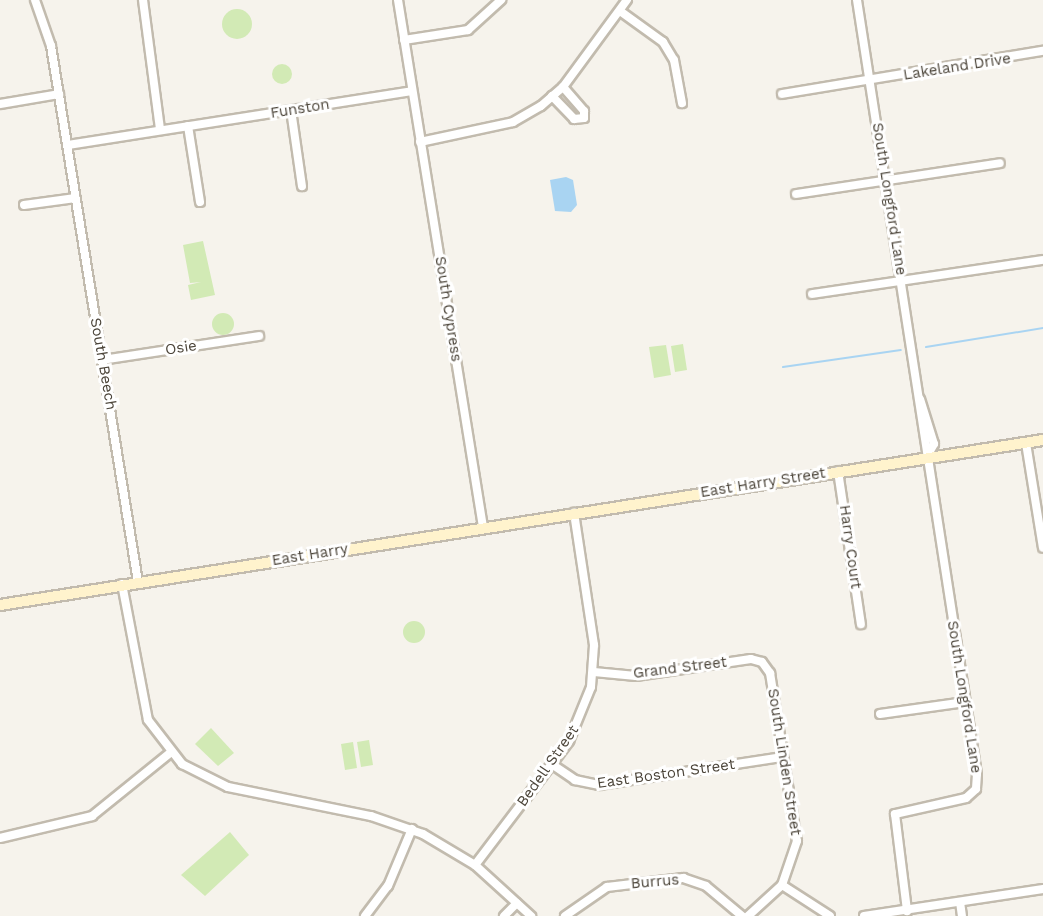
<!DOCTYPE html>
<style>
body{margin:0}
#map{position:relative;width:1043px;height:916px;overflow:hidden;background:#f6f3ec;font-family:"Work Sans",sans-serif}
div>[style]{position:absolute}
.green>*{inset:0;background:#d2eab5}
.round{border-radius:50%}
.water>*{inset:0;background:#a9d4f2}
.stream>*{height:2px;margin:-1px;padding:0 1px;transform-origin:1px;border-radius:1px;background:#a9d4f2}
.roads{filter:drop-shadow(2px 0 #c2bbae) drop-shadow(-2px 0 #c2bbae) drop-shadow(0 2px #c2bbae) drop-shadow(0 -2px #c2bbae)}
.street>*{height:8px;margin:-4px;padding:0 4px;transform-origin:4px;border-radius:4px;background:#fff}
.secondary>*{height:10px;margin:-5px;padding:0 5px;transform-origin:5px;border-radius:5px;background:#fff3cd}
span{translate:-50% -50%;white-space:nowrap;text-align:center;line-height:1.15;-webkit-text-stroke:6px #fff;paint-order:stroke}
.street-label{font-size:15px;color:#4b4439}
</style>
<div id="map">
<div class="green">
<div class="round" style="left:222px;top:9px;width:30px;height:30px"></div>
<div class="round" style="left:272px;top:64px;width:20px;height:20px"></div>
<div style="clip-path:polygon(203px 241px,215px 295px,191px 300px,188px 285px,201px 282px,190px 283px,183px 245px)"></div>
<div class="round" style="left:212px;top:313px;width:22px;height:22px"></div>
<div style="clip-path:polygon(683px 344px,687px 370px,675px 372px,671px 346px)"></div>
<div style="clip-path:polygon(666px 345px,671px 375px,654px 378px,649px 347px)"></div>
<div class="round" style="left:403px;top:621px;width:22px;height:22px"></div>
<div style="clip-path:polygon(211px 728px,234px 753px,218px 766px,195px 744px)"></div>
<div style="clip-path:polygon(369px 740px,373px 765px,361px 767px,357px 742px)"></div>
<div style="clip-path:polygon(353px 742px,357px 768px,345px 770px,341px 744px)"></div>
<div style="clip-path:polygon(230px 832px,249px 855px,205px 896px,181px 875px)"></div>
</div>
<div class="water">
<div style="clip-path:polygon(566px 177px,573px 180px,577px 205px,571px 212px,555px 211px,550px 180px)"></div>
</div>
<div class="stream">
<div style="left:926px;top:347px;width:119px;rotate:-9.2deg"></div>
<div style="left:783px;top:367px;width:119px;rotate:-8.2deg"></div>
</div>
<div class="roads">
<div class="street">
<div style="left:35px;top:0;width:49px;rotate:70.8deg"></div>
<div style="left:51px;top:46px;width:543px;rotate:80.78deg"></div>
<div style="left:143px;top:0;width:131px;rotate:82.5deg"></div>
<div style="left:398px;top:0;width:534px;rotate:80.84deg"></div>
<div style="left:857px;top:0;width:783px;rotate:81.19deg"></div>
<div style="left:977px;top:774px;width:15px;rotate:94deg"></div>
<div style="left:976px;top:789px;width:13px;rotate:138deg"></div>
<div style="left:966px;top:798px;width:73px;rotate:167.3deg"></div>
<div style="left:895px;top:814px;width:98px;rotate:82.9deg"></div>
<div style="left:620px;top:11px;width:53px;rotate:35.8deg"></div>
<div style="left:663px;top:42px;width:21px;rotate:59deg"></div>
<div style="left:674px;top:60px;width:44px;rotate:79.5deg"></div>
<div style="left:404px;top:40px;width:65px;rotate:-8.9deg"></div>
<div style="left:468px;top:30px;width:45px;rotate:-42.3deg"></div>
<div style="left:782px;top:94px;width:265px;rotate:-9.4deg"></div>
<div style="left:552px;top:96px;width:32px;rotate:46deg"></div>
<div style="left:574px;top:119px;width:10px;rotate:-6deg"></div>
<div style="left:584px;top:118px;width:7px;rotate:-90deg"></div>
<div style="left:584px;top:111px;width:32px;rotate:-131deg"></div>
<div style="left:0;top:104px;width:60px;rotate:-9.6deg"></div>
<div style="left:291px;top:110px;width:77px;rotate:81.8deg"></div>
<div style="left:188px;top:126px;width:77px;rotate:81deg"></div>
<div style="left:420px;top:142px;width:95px;rotate:-12.1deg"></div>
<div style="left:513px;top:122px;width:32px;rotate:-30deg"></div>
<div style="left:541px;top:106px;width:29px;rotate:-41deg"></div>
<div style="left:563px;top:87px;width:108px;rotate:-53.7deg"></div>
<div style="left:68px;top:145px;width:348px;rotate:-8.9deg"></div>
<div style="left:796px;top:194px;width:206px;rotate:-8.6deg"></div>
<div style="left:24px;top:205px;width:52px;rotate:-7.7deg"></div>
<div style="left:812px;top:294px;width:233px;rotate:-8.4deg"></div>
<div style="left:102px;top:360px;width:159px;rotate:-8.7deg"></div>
<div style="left:920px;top:399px;width:47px;rotate:72.7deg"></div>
<div style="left:934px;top:444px;width:16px;rotate:120deg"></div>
<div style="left:1026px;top:443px;width:106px;rotate:80.8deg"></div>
<div style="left:838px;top:471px;width:155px;rotate:81.5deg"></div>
<div style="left:122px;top:584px;width:138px;rotate:79.2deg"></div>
<div style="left:148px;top:720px;width:56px;rotate:52.3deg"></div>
<div style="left:182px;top:764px;width:51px;rotate:26.6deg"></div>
<div style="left:228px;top:787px;width:146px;rotate:11.5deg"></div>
<div style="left:371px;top:816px;width:55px;rotate:19.1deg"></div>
<div style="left:423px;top:834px;width:61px;rotate:30.8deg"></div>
<div style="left:475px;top:865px;width:76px;rotate:42.3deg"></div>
<div style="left:594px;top:672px;width:42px;rotate:5.4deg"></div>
<div style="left:636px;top:676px;width:116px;rotate:-8.4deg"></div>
<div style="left:751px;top:659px;width:11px;rotate:15deg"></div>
<div style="left:762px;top:662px;width:14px;rotate:54deg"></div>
<div style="left:770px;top:673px;width:170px;rotate:80.9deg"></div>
<div style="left:797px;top:841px;width:46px;rotate:108.8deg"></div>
<div style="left:782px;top:885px;width:46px;rotate:137.6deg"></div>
<div style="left:880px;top:714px;width:86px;rotate:-8deg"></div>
<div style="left:553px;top:765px;width:27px;rotate:34deg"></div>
<div style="left:575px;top:780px;width:25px;rotate:12deg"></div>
<div style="left:599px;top:785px;width:186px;rotate:-8.7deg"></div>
<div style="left:0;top:838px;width:95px;rotate:-13.4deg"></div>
<div style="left:92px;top:816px;width:100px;rotate:-38.9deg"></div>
<div style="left:475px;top:865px;width:156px;rotate:-52.8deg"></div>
<div style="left:569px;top:741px;width:58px;rotate:-67.8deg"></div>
<div style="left:591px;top:687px;width:42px;rotate:-85.9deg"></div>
<div style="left:594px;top:645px;width:134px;rotate:-98.6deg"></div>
<div style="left:782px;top:885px;width:57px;rotate:32.9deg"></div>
<div style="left:960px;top:902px;width:14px;rotate:82deg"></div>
<div style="left:365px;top:916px;width:38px;rotate:-53deg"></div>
<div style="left:388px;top:886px;width:62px;rotate:-67.2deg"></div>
<div style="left:504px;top:916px;width:18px;rotate:-45deg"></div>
<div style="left:565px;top:916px;width:51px;rotate:-34.6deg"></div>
<div style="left:607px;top:887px;width:77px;rotate:-6.8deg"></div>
<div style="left:683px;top:878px;width:24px;rotate:19deg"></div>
<div style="left:706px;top:886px;width:47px;rotate:39.8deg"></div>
<div style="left:864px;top:916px;width:181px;rotate:-8.6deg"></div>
</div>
<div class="secondary">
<div style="left:0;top:605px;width:1056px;rotate:-8.99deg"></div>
</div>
</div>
<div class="street-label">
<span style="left:957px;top:67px;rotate:-9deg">Lakeland Drive</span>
<span style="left:300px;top:109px;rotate:-9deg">Funston</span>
<span style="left:889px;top:199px;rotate:81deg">South Longford Lane</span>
<span style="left:448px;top:309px;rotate:81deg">South Cypress</span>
<span style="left:181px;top:348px;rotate:-9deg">Osie</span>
<span style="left:103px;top:364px;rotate:80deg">South Beech</span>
<span style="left:763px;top:483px;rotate:-9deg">East Harry Street</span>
<span style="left:850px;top:547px;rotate:82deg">Harry Court</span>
<span style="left:310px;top:555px;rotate:-9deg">East Harry</span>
<span style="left:680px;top:668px;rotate:-7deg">Grand Street</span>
<span style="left:964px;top:697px;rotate:81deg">South Longford Lane</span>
<span style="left:784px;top:762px;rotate:81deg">South Linden Street</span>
<span style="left:548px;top:766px;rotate:-55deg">Bedell Street</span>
<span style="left:666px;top:774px;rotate:-8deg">East Boston Street</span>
<span style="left:655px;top:882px;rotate:-5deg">Burrus</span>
</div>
</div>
